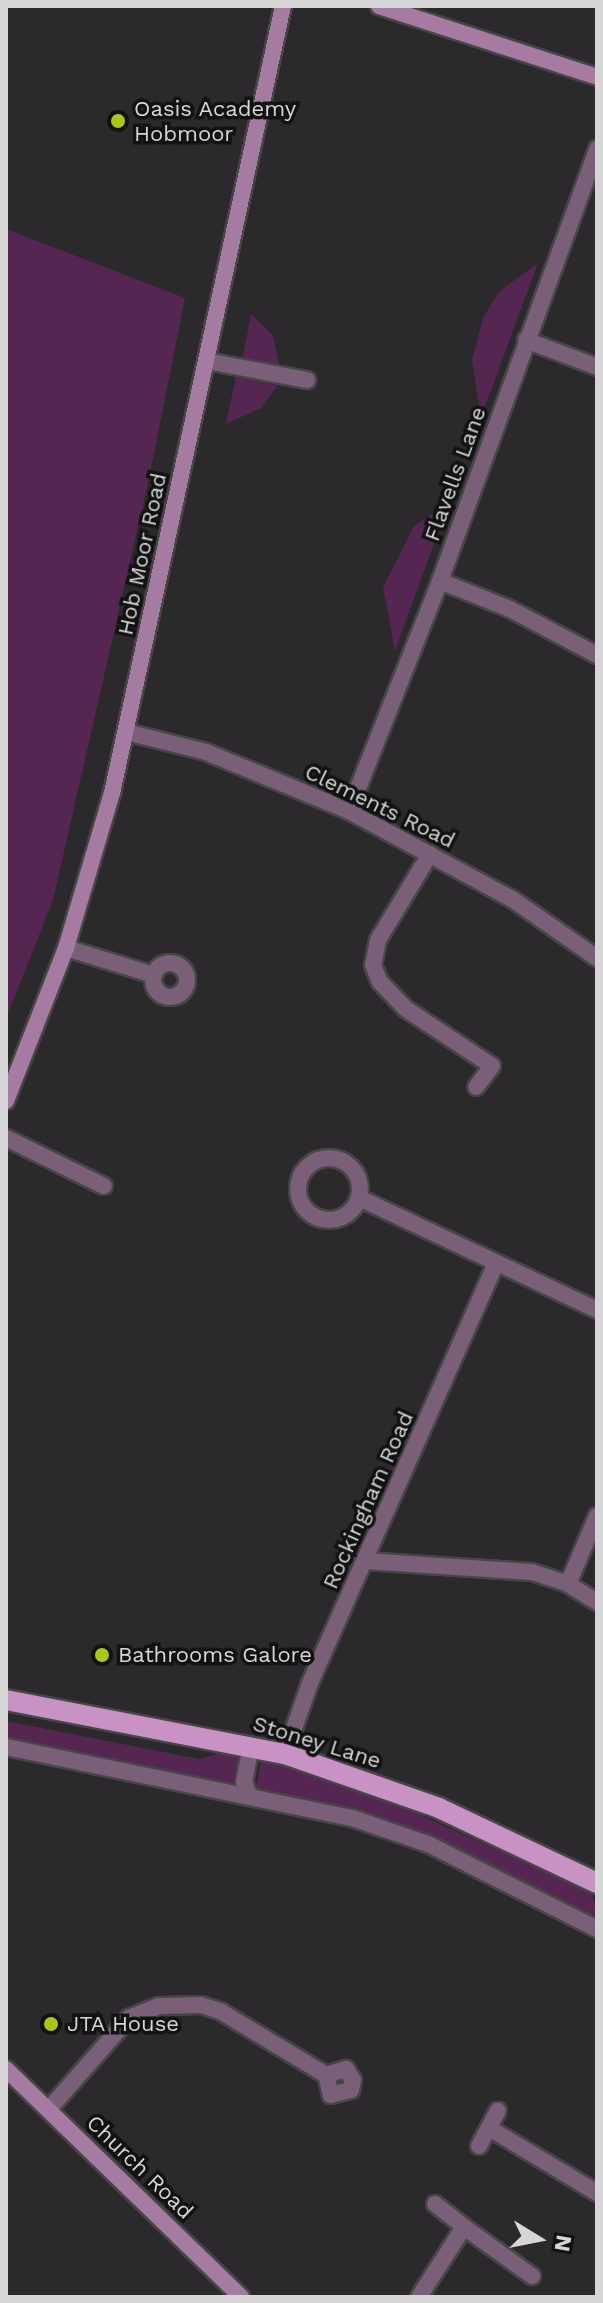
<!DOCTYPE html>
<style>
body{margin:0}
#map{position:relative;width:603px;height:2303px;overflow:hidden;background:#2b292b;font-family:"Work Sans",sans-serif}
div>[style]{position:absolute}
.green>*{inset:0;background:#562653}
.roads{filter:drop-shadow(2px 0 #474547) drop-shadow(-2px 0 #474547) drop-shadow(0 2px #474547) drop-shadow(0 -2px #474547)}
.street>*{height:16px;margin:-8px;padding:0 8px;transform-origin:8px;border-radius:8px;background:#795f77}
.street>.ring{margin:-8px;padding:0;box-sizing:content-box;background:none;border:16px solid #795f77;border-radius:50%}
.secondary>*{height:16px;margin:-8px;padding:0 8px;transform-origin:8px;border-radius:8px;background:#a67ba2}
.primary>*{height:20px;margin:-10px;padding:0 10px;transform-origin:10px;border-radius:10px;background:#c892c4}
.dots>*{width:22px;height:22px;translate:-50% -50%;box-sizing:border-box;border:4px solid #131213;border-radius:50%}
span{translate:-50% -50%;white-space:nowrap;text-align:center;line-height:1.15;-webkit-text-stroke:7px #131213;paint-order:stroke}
.poi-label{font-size:22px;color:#d7d6d7}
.left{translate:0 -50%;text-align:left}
.street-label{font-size:22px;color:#d7d6d7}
.frame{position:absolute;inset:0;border:8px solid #d7d6d7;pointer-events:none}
.north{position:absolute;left:499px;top:2199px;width:80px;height:80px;-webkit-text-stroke:6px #131213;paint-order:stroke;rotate:100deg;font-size:22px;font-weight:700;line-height:32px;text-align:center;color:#d7d6d7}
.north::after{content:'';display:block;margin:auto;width:28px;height:36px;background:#d7d6d7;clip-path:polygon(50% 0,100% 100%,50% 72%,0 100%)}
</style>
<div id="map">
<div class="green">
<div style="clip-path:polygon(6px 229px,185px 298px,148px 483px,53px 900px,6px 1018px)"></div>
<div style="clip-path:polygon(538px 263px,481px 417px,472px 360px,483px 318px,499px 292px)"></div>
<div style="clip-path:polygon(251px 314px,273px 335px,280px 369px,243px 357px)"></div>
<div style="clip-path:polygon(236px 376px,277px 386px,261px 408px,226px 424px)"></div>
<div style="clip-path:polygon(449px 502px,395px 651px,383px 587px,414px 526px)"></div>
<div style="clip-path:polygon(6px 1721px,199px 1759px,222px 1753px,240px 1756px,236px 1784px,228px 1786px,6px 1741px)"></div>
<div style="clip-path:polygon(261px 1760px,376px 1795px,592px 1893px,597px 1913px,588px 1917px,466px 1853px,344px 1807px,263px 1790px,256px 1787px)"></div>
</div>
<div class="roads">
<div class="street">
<div style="left:526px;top:340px;width:76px;rotate:20.8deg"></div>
<div style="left:207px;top:361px;width:102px;rotate:10.8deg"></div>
<div style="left:440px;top:581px;width:75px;rotate:21.8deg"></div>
<div style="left:510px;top:609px;width:98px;rotate:27.9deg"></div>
<div style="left:126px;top:732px;width:82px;rotate:14deg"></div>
<div style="left:206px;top:752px;width:155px;rotate:22.4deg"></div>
<div style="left:349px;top:811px;width:185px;rotate:28.4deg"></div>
<div style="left:512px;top:899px;width:103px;rotate:34.8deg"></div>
<div style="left:349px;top:811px;width:247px;rotate:-68.4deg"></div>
<div style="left:440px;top:581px;width:460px;rotate:-70deg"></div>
<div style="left:430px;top:854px;width:100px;rotate:121.2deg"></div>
<div style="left:378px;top:940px;width:25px;rotate:101deg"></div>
<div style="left:373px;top:965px;width:18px;rotate:68deg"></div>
<div style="left:380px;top:982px;width:37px;rotate:46deg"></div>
<div style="left:406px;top:1009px;width:103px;rotate:33.5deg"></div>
<div style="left:492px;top:1066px;width:26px;rotate:127deg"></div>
<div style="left:66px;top:948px;width:92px;rotate:17.1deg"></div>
<div class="ring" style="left:153px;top:963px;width:18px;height:18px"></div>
<div style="left:6px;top:1138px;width:109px;rotate:26.1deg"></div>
<div class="ring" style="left:298px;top:1158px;width:46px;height:46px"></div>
<div style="left:359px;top:1198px;width:263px;rotate:25.2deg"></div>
<div style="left:365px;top:1561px;width:167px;rotate:3.8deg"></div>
<div style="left:532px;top:1572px;width:38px;rotate:18deg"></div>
<div style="left:568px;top:1584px;width:34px;rotate:32deg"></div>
<div style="left:568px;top:1584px;width:74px;rotate:-66.9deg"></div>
<div style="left:6px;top:1747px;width:353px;rotate:11.6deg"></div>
<div style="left:352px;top:1818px;width:80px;rotate:18.9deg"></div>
<div style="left:428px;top:1844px;width:189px;rotate:26.7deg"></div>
<div style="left:285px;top:1754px;width:75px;rotate:-70.6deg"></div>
<div style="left:310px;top:1683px;width:457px;rotate:-66.1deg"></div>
<div style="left:249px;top:1795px;width:14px;rotate:-111deg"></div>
<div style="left:244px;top:1782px;width:37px;rotate:-79deg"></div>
<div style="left:49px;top:2109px;width:121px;rotate:-48.7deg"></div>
<div style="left:129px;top:2018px;width:32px;rotate:-22deg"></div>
<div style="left:159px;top:2006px;width:42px;rotate:-1.4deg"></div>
<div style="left:201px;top:2005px;width:20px;rotate:18deg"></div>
<div style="left:220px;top:2011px;width:124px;rotate:31.1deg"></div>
<div style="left:326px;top:2075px;width:21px;rotate:-17deg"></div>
<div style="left:346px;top:2069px;width:13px;rotate:58deg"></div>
<div style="left:353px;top:2080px;width:10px;rotate:101deg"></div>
<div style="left:351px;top:2090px;width:21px;rotate:166deg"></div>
<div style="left:331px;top:2095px;width:21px;rotate:-104deg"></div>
<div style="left:489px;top:2128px;width:126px;rotate:31deg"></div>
<div style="left:479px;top:2146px;width:40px;rotate:-62deg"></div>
<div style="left:435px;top:2204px;width:37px;rotate:38deg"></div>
<div style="left:419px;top:2297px;width:83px;rotate:-57.3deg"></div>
<div style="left:464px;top:2227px;width:84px;rotate:35.8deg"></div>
</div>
<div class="secondary">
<div style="left:379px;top:6px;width:229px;rotate:18deg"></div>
<div style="left:6px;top:1101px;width:164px;rotate:-68.6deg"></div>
<div style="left:66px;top:948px;width:162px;rotate:-73.5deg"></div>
<div style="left:112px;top:793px;width:805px;rotate:-77.74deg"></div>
<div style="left:6px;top:2069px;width:327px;rotate:44.1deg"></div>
</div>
<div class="primary">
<div style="left:6px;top:1700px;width:284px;rotate:11deg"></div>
<div style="left:285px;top:1754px;width:163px;rotate:19.3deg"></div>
<div style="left:439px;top:1808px;width:175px;rotate:25.4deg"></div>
</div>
</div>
<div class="dots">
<div style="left:118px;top:121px;background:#abc614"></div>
<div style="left:102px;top:1655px;background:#abc614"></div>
<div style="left:51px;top:2024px;background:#abc614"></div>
</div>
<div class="poi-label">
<span class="left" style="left:134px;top:121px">Oasis Academy<br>Hobmoor</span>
<span class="left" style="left:118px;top:1655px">Bathrooms Galore</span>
<span class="left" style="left:67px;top:2024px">JTA House</span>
</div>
<div class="street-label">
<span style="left:455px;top:474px;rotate:-70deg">Flavells Lane</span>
<span style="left:142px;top:554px;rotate:-78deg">Hob Moor Road</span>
<span style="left:380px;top:806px;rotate:26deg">Clements Road</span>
<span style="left:368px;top:1500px;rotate:-66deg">Rockingham Road</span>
<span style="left:317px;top:1742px;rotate:17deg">Stoney Lane</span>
<span style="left:140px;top:2167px;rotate:44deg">Church Road</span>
</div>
<div class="frame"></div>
<div class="north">N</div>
</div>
